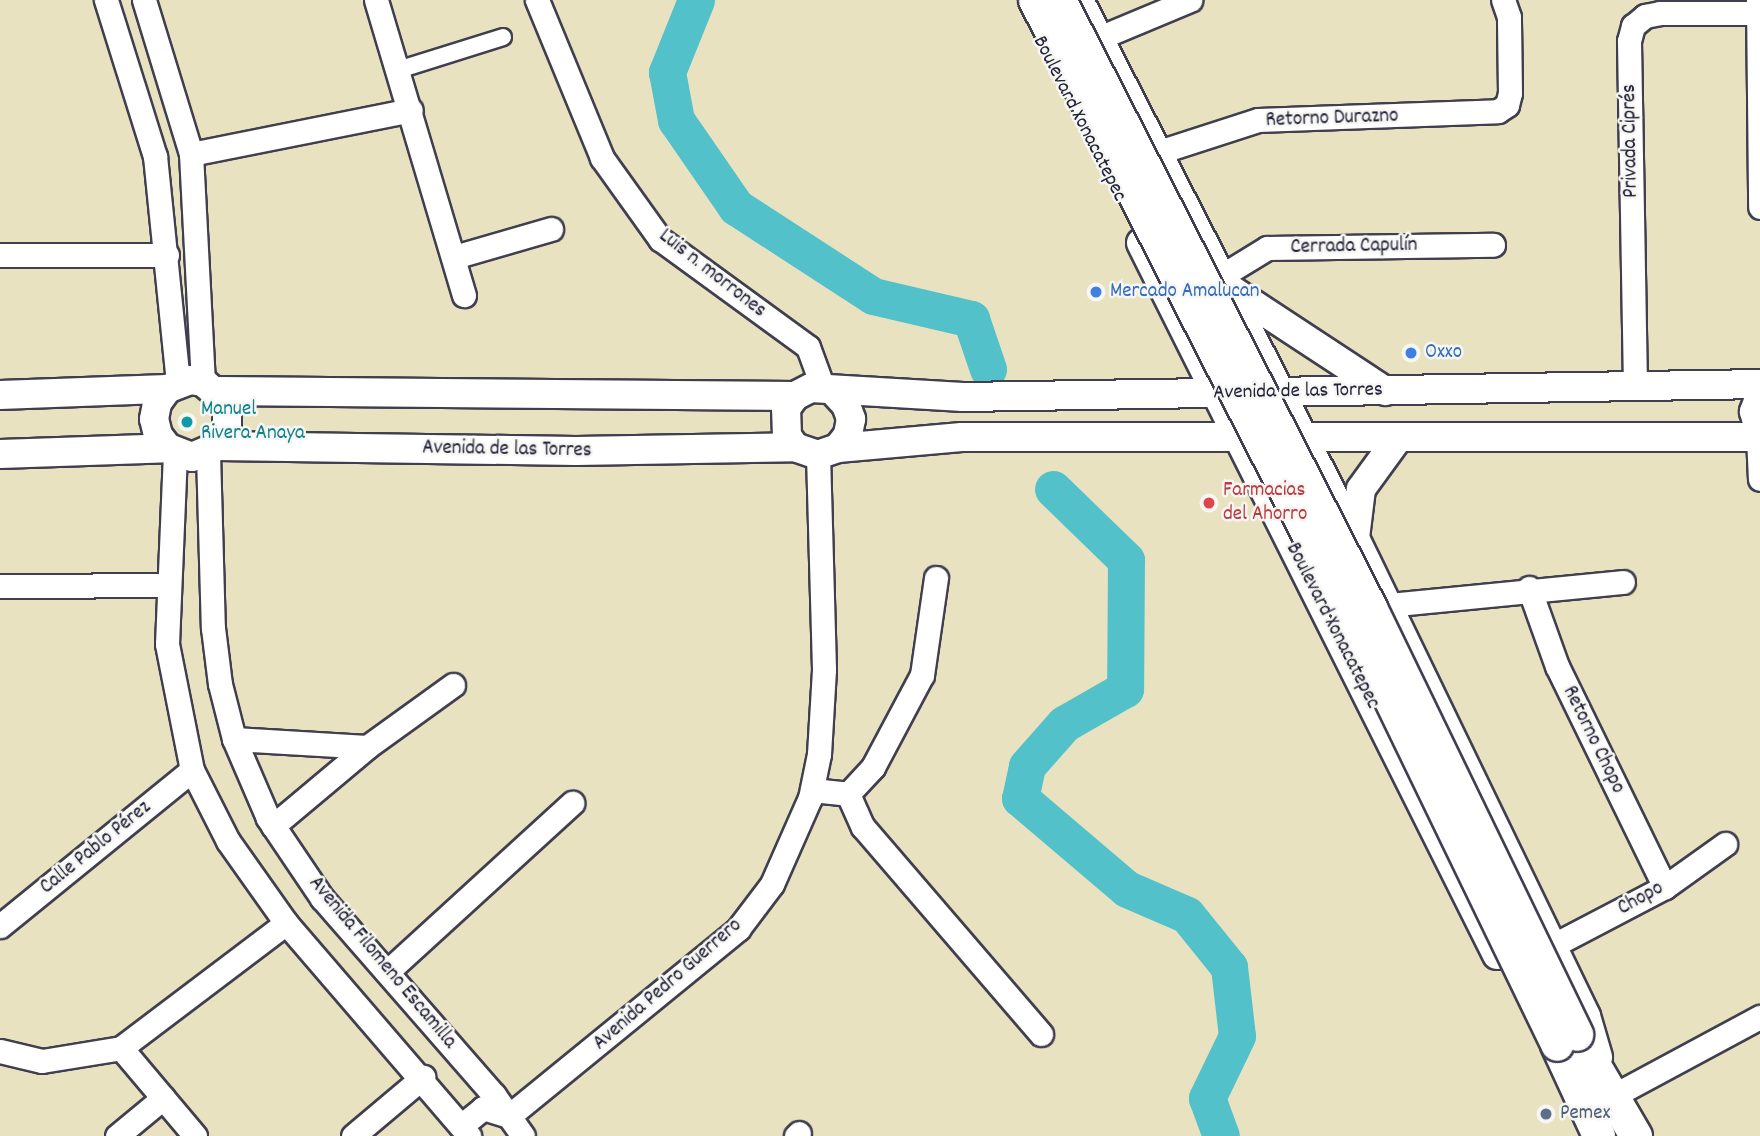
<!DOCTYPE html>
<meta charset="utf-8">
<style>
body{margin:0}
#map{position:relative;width:1760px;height:1136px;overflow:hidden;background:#e9e2c1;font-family:Dekko,sans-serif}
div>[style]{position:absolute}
.river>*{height:37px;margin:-18.5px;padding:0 18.5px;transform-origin:18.5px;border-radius:18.5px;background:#53c1ca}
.roads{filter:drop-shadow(2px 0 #403f4f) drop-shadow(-2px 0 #403f4f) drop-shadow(0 2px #403f4f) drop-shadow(0 -2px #403f4f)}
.pedestrian>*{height:16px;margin:-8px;padding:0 8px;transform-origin:8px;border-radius:8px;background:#fff}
.minor>*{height:23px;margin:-11.5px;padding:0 11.5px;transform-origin:11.5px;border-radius:11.5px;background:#fff}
.tertiary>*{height:28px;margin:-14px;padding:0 14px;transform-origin:14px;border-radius:14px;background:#fff}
.secondary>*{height:32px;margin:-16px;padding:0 16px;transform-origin:16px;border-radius:16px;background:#fff}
.bridges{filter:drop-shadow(2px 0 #403f4f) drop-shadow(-2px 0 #403f4f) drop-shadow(0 2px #403f4f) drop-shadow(0 -2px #403f4f)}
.secondary-bridge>*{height:32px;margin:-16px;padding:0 16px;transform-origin:16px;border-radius:16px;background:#fff}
.dots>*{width:19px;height:19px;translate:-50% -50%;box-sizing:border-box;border:4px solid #f6f6f2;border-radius:50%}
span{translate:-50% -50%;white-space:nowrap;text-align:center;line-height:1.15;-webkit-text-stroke:5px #f6f6f2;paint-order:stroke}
.street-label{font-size:21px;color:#22223b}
.shop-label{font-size:21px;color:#366cbe}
.left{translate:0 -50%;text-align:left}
.culture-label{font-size:21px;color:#0d838f}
.health-label{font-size:21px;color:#be3a42}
.service-label{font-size:21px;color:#4e5e75}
</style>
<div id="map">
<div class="river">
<div style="left:696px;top:0;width:78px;rotate:111.9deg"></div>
<div style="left:667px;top:72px;width:49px;rotate:79.4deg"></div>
<div style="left:676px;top:120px;width:106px;rotate:55.4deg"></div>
<div style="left:736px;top:207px;width:163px;rotate:33deg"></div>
<div style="left:873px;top:296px;width:101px;rotate:13.2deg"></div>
<div style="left:971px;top:319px;width:53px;rotate:71.2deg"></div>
<div style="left:1053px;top:489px;width:102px;rotate:44.2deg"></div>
<div style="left:1126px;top:560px;width:129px;rotate:90.4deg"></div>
<div style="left:1125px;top:689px;width:70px;rotate:150.2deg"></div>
<div style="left:1064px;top:724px;width:56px;rotate:131.4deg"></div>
<div style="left:1027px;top:766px;width:33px;rotate:102deg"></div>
<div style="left:1020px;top:798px;width:140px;rotate:40.4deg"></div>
<div style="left:1127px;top:889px;width:65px;rotate:23.4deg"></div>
<div style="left:1187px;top:915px;width:67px;rotate:51.1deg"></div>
<div style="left:1229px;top:967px;width:69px;rotate:83.4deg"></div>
<div style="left:1237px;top:1036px;width:69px;rotate:115.8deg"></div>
<div style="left:1207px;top:1098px;width:40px;rotate:69.8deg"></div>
</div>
<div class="roads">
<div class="pedestrian">
<div style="left:398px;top:70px;width:110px;rotate:-17.4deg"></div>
</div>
<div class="minor">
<div style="left:106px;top:0;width:164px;rotate:72.6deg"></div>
<div style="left:155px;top:156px;width:228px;rotate:84.2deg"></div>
<div style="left:144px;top:0;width:161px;rotate:73deg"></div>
<div style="left:191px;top:154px;width:228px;rotate:87deg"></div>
<div style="left:376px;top:0;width:308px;rotate:73.4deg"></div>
<div style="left:537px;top:0;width:171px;rotate:67.6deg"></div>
<div style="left:602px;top:158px;width:100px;rotate:54.4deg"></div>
<div style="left:660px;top:239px;width:183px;rotate:36.1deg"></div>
<div style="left:808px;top:347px;width:44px;rotate:69.9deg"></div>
<div style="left:1758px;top:0;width:207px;rotate:89.4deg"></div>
<div style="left:1099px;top:38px;width:99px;rotate:-22.7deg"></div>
<div style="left:1159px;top:152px;width:104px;rotate:-17.9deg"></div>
<div style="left:1258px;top:120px;width:240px;rotate:-2.1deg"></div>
<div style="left:1498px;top:111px;width:11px;rotate:-34deg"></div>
<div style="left:1507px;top:105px;width:12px;rotate:-76deg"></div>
<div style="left:1510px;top:93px;width:76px;rotate:-90.8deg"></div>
<div style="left:1509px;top:17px;width:18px;rotate:-109deg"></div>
<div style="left:191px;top:154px;width:224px;rotate:-11.3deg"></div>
<div style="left:0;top:255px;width:167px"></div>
<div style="left:454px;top:257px;width:101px;rotate:-16.1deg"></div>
<div style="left:1223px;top:275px;width:52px;rotate:-31.5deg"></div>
<div style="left:1267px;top:248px;width:226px;rotate:-0.8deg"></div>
<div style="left:1635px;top:386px;width:345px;rotate:-91deg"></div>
<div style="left:1629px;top:41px;width:16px;rotate:-75deg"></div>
<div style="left:1633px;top:26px;width:16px;rotate:-40deg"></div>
<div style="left:1645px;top:16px;width:15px;rotate:-11deg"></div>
<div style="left:1660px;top:13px;width:98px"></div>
<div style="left:1760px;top:387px;width:26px;rotate:111deg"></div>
<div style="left:1751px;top:411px;width:27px;rotate:75deg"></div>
<div style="left:1758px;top:437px;width:42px;rotate:87.3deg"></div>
<div style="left:175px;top:453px;width:191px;rotate:92.4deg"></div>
<div style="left:167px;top:644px;width:128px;rotate:78.8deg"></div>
<div style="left:192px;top:770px;width:80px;rotate:63.1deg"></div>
<div style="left:228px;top:841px;width:100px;rotate:54.7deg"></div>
<div style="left:286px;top:923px;width:281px;rotate:49.3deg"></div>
<div style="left:208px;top:453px;width:175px;rotate:88.4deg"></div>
<div style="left:213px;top:628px;width:56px;rotate:82.9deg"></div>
<div style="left:220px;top:684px;width:57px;rotate:75.7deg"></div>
<div style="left:234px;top:739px;width:86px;rotate:66.7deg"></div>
<div style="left:268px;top:818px;width:97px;rotate:56deg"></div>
<div style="left:322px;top:898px;width:262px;rotate:48.9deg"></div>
<div style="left:494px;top:1095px;width:50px;rotate:54.7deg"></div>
<div style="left:0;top:586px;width:168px;rotate:-0.3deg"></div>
<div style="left:1529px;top:588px;width:83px;rotate:70.3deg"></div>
<div style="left:1557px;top:666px;width:246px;rotate:64deg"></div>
<div style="left:1388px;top:605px;width:236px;rotate:-5.6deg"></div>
<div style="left:234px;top:739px;width:133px;rotate:3.4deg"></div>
<div style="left:812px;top:790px;width:36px;rotate:6deg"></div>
<div style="left:848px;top:794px;width:37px;rotate:-47deg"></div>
<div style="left:873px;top:767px;width:104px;rotate:-62deg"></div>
<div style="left:922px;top:675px;width:98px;rotate:-81.8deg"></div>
<div style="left:848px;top:794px;width:36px;rotate:66deg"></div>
<div style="left:863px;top:827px;width:273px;rotate:49.3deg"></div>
<div style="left:273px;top:826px;width:123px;rotate:-40deg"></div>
<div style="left:367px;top:747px;width:106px;rotate:-35.8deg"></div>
<div style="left:0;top:926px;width:247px;rotate:-39.1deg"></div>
<div style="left:1552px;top:946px;width:127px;rotate:-27.6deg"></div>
<div style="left:1665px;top:887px;width:74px;rotate:-35.6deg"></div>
<div style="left:387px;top:972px;width:251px;rotate:-42.4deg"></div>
<div style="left:121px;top:1048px;width:115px;rotate:49.9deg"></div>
<div style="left:0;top:1051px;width:43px;rotate:13.4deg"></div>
<div style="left:42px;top:1061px;width:80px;rotate:-9.3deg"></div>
<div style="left:121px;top:1048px;width:207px;rotate:-37.1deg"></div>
<div style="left:1613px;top:1096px;width:167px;rotate:-28.3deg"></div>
<div style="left:509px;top:1116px;width:296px;rotate:-39.2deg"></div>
<div style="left:738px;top:929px;width:56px;rotate:-52.9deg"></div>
<div style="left:772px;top:884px;width:94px;rotate:-66.2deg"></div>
<div style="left:810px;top:798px;width:45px;rotate:-78.4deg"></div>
<div style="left:819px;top:754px;width:85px;rotate:-86.6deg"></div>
<div style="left:824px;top:669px;width:214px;rotate:-91.6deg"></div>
<div style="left:461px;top:1126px;width:28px;rotate:-39deg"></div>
<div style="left:483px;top:1108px;width:27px;rotate:17deg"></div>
<div style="left:117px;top:1136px;width:60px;rotate:-39.6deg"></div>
<div style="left:353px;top:1136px;width:92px;rotate:-40.1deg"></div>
<div style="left:796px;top:1136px;width:4px;rotate:-45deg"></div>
</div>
<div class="tertiary">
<div style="left:1079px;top:0;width:605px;rotate:62.84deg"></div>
<div style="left:1355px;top:538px;width:531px;rotate:64.21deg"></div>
<div style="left:1586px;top:1016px;width:43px;rotate:73.7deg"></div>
<div style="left:1141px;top:243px;width:796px;rotate:63.43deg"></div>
<div style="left:1230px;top:289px;width:186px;rotate:33.3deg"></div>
<div style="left:218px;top:391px;width:577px;rotate:0.5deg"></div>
<div style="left:835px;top:393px;width:16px;rotate:47deg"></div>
<div style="left:846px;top:405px;width:15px;rotate:70deg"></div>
<div style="left:851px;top:419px;width:16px;rotate:101deg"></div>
<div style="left:848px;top:435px;width:16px;rotate:128deg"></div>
<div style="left:838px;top:448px;width:21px;rotate:161deg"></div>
<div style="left:818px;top:455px;width:24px;rotate:-161deg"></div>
<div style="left:795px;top:447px;width:14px;rotate:-126deg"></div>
<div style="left:787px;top:436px;width:28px;rotate:-92deg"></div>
<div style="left:786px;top:408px;width:15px;rotate:-53deg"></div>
<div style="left:795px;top:396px;width:18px;rotate:-27deg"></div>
<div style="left:811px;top:388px;width:152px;rotate:3.4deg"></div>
<div style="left:963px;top:397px;width:797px;rotate:-0.93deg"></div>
<div style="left:0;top:395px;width:167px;rotate:-2.1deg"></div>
<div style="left:167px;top:389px;width:25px;rotate:-21deg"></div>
<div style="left:190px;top:380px;width:13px;rotate:9deg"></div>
<div style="left:203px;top:382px;width:32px;rotate:41deg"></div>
<div style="left:227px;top:403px;width:30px;rotate:90deg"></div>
<div style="left:227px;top:433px;width:16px;rotate:125deg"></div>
<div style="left:218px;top:446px;width:28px;rotate:157deg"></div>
<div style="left:192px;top:457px;width:26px;rotate:-159deg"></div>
<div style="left:168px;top:448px;width:16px;rotate:-128deg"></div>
<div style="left:158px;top:435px;width:16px;rotate:-104deg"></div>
<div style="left:154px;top:419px;width:16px;rotate:-79deg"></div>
<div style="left:157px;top:403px;width:17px;rotate:-54deg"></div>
<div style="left:218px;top:446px;width:358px;rotate:0.8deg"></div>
<div style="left:576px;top:451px;width:219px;rotate:-1deg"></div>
<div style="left:838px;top:448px;width:124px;rotate:-5.1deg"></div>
<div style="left:962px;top:437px;width:798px"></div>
<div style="left:0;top:454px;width:168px;rotate:-2deg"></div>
<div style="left:1355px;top:538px;width:49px;rotate:-83deg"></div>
<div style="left:1361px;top:489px;width:63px;rotate:-54deg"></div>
</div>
<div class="secondary">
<div style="left:1577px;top:1035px;width:117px;rotate:59.7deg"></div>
<div style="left:1557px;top:1045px;width:100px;rotate:65.2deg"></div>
</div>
</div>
<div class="bridges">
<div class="secondary-bridge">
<div style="left:1035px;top:0;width:694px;rotate:62.92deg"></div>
<div style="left:1351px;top:618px;width:474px;rotate:64.2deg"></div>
<div style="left:1060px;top:0;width:683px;rotate:62.91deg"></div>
<div style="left:1371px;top:608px;width:474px;rotate:64.2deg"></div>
</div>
</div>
<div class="dots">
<div style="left:1096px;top:292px;background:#3f7fe0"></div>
<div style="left:1411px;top:353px;background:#3f7fe0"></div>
<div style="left:187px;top:422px;background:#0f9aa8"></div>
<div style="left:1209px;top:503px;background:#e0444e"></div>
<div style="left:1546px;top:1114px;background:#5c6f8a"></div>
</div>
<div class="street-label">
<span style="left:1079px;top:119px;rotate:63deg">Boulevard Xonacatepec</span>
<span style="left:1332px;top:119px;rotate:-2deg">Retorno Durazno</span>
<span style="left:1631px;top:141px;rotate:-91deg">Privada Ciprés</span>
<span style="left:1354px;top:247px;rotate:-1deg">Cerrada Capulín</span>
<span style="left:712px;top:274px;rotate:38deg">Luis n. morrones</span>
<span style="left:1298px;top:392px;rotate:-1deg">Avenida de las Torres</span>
<span style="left:507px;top:450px;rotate:1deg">Avenida de las Torres</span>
<span style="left:1332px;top:626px;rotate:63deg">Boulevard Xonacatepec</span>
<span style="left:1593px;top:740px;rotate:64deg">Retorno Chopo</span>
<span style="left:96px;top:848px;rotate:-39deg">Calle Pablo Pérez</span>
<span style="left:1641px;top:899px;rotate:-29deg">Chopo</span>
<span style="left:382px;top:963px;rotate:50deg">Avenida Filomeno Escamilla</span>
<span style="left:668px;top:985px;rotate:-41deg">Avenida Pedro Guerrero</span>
</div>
<div class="shop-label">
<span class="left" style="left:1110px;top:292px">Mercado Amalucan</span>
<span class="left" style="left:1425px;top:353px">Oxxo</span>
</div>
<div class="culture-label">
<span class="left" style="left:201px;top:422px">Manuel<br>Rivera Anaya</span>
</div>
<div class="health-label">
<span class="left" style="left:1223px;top:503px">Farmacias<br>del Ahorro</span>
</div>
<div class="service-label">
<span class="left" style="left:1560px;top:1114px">Pemex</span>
</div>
</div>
